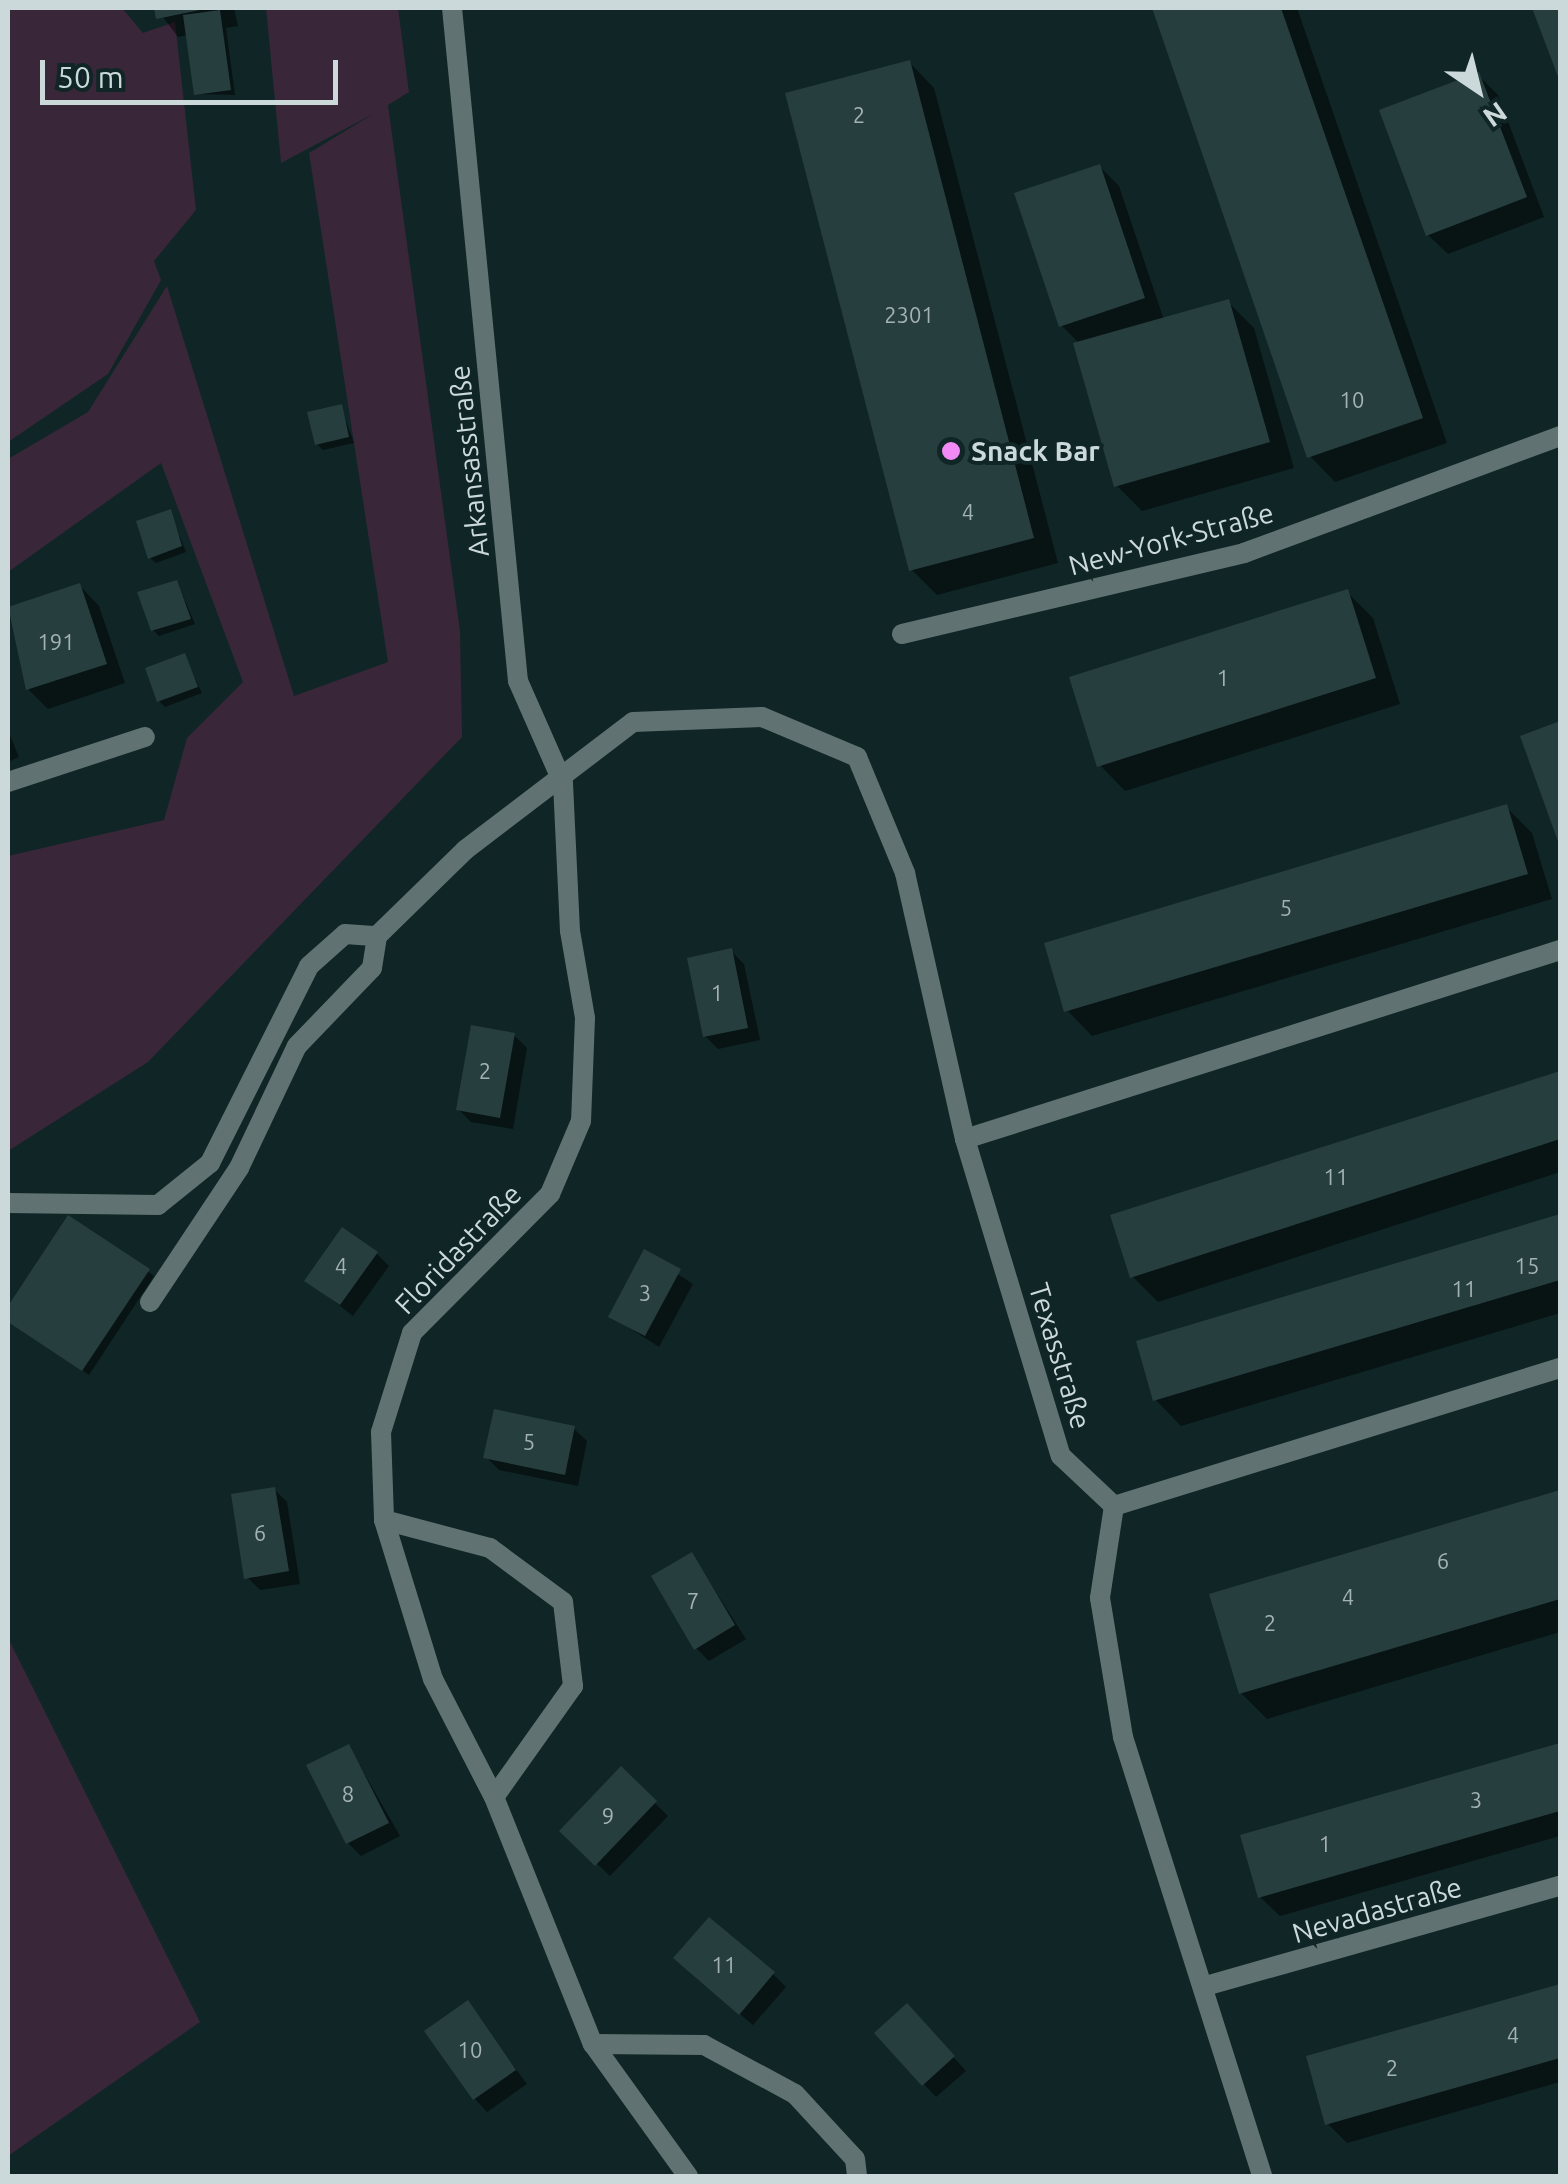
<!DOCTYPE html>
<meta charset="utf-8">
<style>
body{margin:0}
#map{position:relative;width:1568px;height:2184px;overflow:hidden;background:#0f2526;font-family:Ubuntu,sans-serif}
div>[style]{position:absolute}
.green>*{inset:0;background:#392739}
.shadow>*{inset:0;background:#0007}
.building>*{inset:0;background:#273e3f}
.lane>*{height:20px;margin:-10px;padding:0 10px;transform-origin:10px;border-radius:10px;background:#617272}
.street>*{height:20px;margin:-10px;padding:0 10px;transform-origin:10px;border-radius:10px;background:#617272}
.dots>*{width:28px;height:28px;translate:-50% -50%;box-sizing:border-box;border:5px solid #0f2526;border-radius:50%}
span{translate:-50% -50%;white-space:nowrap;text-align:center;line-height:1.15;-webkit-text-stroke:8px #0f2526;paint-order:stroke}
.number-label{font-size:22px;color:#a3b2b3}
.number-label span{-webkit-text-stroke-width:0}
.poi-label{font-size:28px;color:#ccd9da;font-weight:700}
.left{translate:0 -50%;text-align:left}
.street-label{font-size:28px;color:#ccd9da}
.frame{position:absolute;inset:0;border:10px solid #ccd9da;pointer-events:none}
.north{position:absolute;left:1428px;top:40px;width:100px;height:100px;-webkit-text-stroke:8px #0f2526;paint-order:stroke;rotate:145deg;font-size:28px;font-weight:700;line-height:40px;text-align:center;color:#ccd9da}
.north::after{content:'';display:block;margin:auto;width:35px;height:45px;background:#ccd9da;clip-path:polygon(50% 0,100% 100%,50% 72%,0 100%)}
.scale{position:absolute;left:40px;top:60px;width:298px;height:45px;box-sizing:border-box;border:5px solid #ccd9da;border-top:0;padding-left:12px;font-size:30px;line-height:35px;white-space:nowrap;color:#ccd9da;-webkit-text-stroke:8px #0f2526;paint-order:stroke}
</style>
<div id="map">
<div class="green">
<div style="clip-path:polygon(8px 8px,122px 8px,143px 33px,175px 22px,196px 210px,154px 261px,161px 280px,108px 374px,8px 442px)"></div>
<div style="clip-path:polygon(266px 8px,398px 8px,409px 92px,388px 105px,460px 631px,462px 737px,148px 1062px,8px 1151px,8px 856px,164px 820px,187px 738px,243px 682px,161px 463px,8px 572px,8px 459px,88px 412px,167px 286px,294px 696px,388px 662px,309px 153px,373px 114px,281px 163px)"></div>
<div style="clip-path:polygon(8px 1638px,200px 2022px,8px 2156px)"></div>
</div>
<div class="shadow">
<div style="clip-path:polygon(156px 8px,234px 8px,238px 26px,226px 28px,235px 95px,196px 94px,188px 35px,178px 37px)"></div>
<div style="clip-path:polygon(1155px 8px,1297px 8px,1447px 443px,1335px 482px,1310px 456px)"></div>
<div style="clip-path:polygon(909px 62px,934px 88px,1058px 563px,937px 595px,911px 569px)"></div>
<div style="clip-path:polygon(1478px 75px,1498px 95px,1544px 217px,1448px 254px,1428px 235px)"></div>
<div style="clip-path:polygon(1100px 167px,1119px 186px,1164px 320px,1228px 302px,1254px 328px,1294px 468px,1142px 511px,1116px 485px,1080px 344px,1062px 326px)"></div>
<div style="clip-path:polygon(341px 407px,354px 443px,323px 450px,317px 444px)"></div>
<div style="clip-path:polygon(170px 512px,186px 552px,156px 563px,150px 558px)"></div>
<div style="clip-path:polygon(177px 582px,195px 624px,159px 636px,153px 630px)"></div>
<div style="clip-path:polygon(80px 586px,99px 606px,125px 683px,48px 709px,28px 689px,8px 610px)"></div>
<div style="clip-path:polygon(1347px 592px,1373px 618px,1400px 704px,1125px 791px,1100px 765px)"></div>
<div style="clip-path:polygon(184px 656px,202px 693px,165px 707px,159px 701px)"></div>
<div style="clip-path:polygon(1560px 724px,1560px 841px,1523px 737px)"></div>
<div style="clip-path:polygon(8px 731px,19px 757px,8px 762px)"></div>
<div style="clip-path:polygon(1506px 807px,1532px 833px,1552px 899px,1092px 1036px,1067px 1010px)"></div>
<div style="clip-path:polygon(731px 951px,744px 964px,760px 1040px,718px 1049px,705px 1036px)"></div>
<div style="clip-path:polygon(514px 1035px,527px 1048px,513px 1129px,471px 1122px,458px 1109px)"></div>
<div style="clip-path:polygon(1560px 1074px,1560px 1172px,1158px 1302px,1132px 1276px,1113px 1217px)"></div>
<div style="clip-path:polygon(1560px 1217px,1560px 1313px,1181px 1426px,1156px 1400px,1139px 1342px)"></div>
<div style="clip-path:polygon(69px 1218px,154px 1276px,89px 1375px,8px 1321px)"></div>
<div style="clip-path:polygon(645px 1253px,693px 1284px,659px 1347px,611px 1316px)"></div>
<div style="clip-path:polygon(377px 1254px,389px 1266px,353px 1316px,308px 1281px)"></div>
<div style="clip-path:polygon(574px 1429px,587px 1441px,578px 1486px,499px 1470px,486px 1457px)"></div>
<div style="clip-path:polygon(274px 1489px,287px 1502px,300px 1584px,260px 1590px,247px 1577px)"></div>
<div style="clip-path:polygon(1560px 1492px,1560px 1632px,1267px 1719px,1241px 1693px,1212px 1595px)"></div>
<div style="clip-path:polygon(692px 1555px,746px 1639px,709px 1661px,696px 1648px)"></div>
<div style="clip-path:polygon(1560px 1745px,1560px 1836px,1280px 1916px,1260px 1897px,1243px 1836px)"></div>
<div style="clip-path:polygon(349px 1747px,400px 1836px,361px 1856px,348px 1843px)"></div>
<div style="clip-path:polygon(621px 1770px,668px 1816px,610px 1876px,563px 1831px)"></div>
<div style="clip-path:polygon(689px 1971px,773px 1974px,786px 1987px,753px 2025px)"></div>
<div style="clip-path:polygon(1560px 1986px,1560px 2082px,1347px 2143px,1327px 2123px,1309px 2057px)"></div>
<div style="clip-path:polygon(467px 2004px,527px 2084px,487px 2112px,475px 2099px)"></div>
<div style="clip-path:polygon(919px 2019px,966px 2071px,936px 2097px,877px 2034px)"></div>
</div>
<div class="building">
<div style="clip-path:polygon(154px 8px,205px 8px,205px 9px,156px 19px)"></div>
<div style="clip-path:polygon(1152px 8px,1281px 8px,1423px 418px,1307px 458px)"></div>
<div style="clip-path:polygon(1532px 8px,1560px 8px,1560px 82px)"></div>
<div style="clip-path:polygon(220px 10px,231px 90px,194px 95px,183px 15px)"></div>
<div style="clip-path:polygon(910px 60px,1034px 538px,909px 571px,785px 93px)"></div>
<div style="clip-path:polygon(1479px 72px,1527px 197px,1426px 236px,1379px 110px)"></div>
<div style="clip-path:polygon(1100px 164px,1145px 298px,1059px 327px,1014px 193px)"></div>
<div style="clip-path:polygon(1229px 299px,1270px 442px,1114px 487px,1073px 343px)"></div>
<div style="clip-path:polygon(342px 404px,349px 437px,315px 445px,307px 412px)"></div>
<div style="clip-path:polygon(171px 509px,182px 546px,148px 559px,136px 521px)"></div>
<div style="clip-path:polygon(177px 580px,191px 619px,151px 631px,137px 592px)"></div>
<div style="clip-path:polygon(80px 583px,107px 664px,26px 690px,8px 607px)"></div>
<div style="clip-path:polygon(1348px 589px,1376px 678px,1097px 767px,1069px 677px)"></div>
<div style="clip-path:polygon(185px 653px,198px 687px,157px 702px,145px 668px)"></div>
<div style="clip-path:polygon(1560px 721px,1560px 847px,1520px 736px)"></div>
<div style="clip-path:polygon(1507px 804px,1528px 874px,1064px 1012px,1044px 943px)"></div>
<div style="clip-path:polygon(732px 948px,748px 1028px,703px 1037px,687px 958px)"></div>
<div style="clip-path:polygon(471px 1025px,515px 1033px,500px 1118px,456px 1110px)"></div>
<div style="clip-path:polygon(1560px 1071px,1560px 1139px,1130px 1278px,1110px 1215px)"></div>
<div style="clip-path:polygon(1560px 1214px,1560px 1280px,1153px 1401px,1136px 1341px)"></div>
<div style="clip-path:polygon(68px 1215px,150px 1269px,82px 1371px,8px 1322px,8px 1306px)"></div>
<div style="clip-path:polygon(342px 1227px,378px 1252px,340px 1305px,304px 1281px)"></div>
<div style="clip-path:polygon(644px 1249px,681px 1269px,645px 1336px,608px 1317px)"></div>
<div style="clip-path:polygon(494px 1409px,575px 1426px,565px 1475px,483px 1458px)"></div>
<div style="clip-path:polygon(275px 1487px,289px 1571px,244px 1579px,231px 1494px)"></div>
<div style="clip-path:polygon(1560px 1490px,1560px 1599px,1239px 1694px,1209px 1594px)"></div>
<div style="clip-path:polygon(692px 1552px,735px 1625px,694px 1650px,651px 1576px)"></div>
<div style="clip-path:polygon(1560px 1743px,1560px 1811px,1258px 1898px,1240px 1835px)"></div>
<div style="clip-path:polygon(349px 1744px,389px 1823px,346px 1844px,306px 1765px)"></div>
<div style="clip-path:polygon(621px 1766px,657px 1801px,595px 1866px,559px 1831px)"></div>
<div style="clip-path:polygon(709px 1917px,775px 1972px,739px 2015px,673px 1958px)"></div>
<div style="clip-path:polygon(1560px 1984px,1560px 2058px,1325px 2125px,1306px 2056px)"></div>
<div style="clip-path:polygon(468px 2000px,516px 2070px,473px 2100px,424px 2031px)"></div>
<div style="clip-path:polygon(907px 2003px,955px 2056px,922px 2086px,874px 2033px)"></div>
</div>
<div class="lane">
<div style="left:8px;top:782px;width:144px;rotate:-18.2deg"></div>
<div style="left:8px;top:1203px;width:150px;rotate:0.8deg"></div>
<div style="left:158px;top:1205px;width:67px;rotate:-38.9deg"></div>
<div style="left:210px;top:1163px;width:220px;rotate:-63.3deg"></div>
<div style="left:309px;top:966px;width:48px;rotate:-41.6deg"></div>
<div style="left:345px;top:934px;width:32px;rotate:4deg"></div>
<div style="left:150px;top:1302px;width:161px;rotate:-56.4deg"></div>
<div style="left:239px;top:1168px;width:135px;rotate:-64.6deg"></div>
<div style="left:297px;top:1046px;width:108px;rotate:-46.1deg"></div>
<div style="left:372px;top:968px;width:32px;rotate:-81deg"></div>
<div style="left:377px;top:936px;width:123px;rotate:-44.3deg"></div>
<div style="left:384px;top:1520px;width:110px;rotate:14.8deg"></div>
<div style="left:490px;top:1548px;width:91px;rotate:36.5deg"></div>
<div style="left:563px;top:1602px;width:85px;rotate:83.2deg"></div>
<div style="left:573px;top:1686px;width:136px;rotate:125.4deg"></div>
<div style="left:593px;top:2044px;width:111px;rotate:0.5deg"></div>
<div style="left:704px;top:2045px;width:103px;rotate:28.3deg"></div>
<div style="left:795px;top:2094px;width:88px;rotate:47.3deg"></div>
<div style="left:855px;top:2159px;width:17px;rotate:83deg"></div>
</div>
<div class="street">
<div style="left:452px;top:8px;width:676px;rotate:84.4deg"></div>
<div style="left:518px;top:681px;width:111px;rotate:66.2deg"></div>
<div style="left:563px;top:783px;width:148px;rotate:87.3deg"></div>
<div style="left:570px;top:931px;width:88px;rotate:80.2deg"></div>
<div style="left:585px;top:1018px;width:103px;rotate:92.2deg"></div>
<div style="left:581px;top:1121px;width:79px;rotate:113deg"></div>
<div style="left:550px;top:1194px;width:196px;rotate:134.8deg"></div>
<div style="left:412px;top:1333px;width:104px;rotate:107.4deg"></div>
<div style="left:381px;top:1432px;width:88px;rotate:88deg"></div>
<div style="left:384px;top:1520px;width:166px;rotate:72.9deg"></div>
<div style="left:433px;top:1679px;width:133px;rotate:62.7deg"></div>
<div style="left:494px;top:1797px;width:266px;rotate:68.2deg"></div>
<div style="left:593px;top:2044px;width:163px;rotate:54.3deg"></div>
<div style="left:902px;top:634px;width:351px;rotate:-13.3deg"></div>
<div style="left:1244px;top:553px;width:337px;rotate:-20.3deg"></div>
<div style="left:465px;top:850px;width:211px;rotate:-37.3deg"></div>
<div style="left:633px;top:722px;width:129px;rotate:-2.2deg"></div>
<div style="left:762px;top:717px;width:103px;rotate:22.8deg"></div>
<div style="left:857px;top:757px;width:126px;rotate:67.5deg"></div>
<div style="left:905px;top:873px;width:273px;rotate:77.3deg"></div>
<div style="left:965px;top:1139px;width:331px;rotate:73.2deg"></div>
<div style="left:1061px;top:1456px;width:73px;rotate:43.3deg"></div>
<div style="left:965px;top:1139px;width:624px;rotate:-17.62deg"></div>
<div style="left:1114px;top:1506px;width:93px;rotate:98.7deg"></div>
<div style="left:1100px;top:1598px;width:141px;rotate:80.6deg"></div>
<div style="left:1123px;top:1737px;width:460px;rotate:72.4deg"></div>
<div style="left:1114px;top:1506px;width:467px;rotate:-17.2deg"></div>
<div style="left:1209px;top:1985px;width:365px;rotate:-15.8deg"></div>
</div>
<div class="dots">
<div style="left:951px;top:451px;background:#f18af4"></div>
</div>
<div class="number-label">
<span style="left:859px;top:115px">2</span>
<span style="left:909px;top:315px">2301</span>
<span style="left:1352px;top:400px">10</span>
<span style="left:968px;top:512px">4</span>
<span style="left:56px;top:642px">191</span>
<span style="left:1223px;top:678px">1</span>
<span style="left:1286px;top:908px">5</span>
<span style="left:717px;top:993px">1</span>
<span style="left:485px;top:1071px">2</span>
<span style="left:1336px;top:1177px">11</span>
<span style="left:341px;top:1266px">4</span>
<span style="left:1527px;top:1266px">15</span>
<span style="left:1464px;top:1289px">11</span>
<span style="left:645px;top:1293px">3</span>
<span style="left:529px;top:1442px">5</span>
<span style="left:260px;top:1533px">6</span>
<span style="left:1443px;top:1561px">6</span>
<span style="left:1348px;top:1597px">4</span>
<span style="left:693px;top:1601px">7</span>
<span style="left:1270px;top:1623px">2</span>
<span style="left:348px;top:1794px">8</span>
<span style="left:1476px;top:1800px">3</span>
<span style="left:608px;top:1816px">9</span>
<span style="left:1325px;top:1844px">1</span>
<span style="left:724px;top:1965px">11</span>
<span style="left:1513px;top:2035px">4</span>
<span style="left:470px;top:2050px">10</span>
<span style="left:1392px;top:2068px">2</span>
</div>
<div class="poi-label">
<span class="left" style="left:971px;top:451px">Snack Bar</span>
</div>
<div class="street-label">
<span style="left:469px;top:461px;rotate:-96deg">Arkansasstraße</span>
<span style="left:1171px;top:539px;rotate:-15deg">New-York-Straße</span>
<span style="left:458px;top:1249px;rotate:-46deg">Floridastraße</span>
<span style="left:1060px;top:1356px;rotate:73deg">Texasstraße</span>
<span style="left:1377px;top:1910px;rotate:-16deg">Nevadastraße</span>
</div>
<div class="frame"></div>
<div class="north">N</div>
<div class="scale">50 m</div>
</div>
